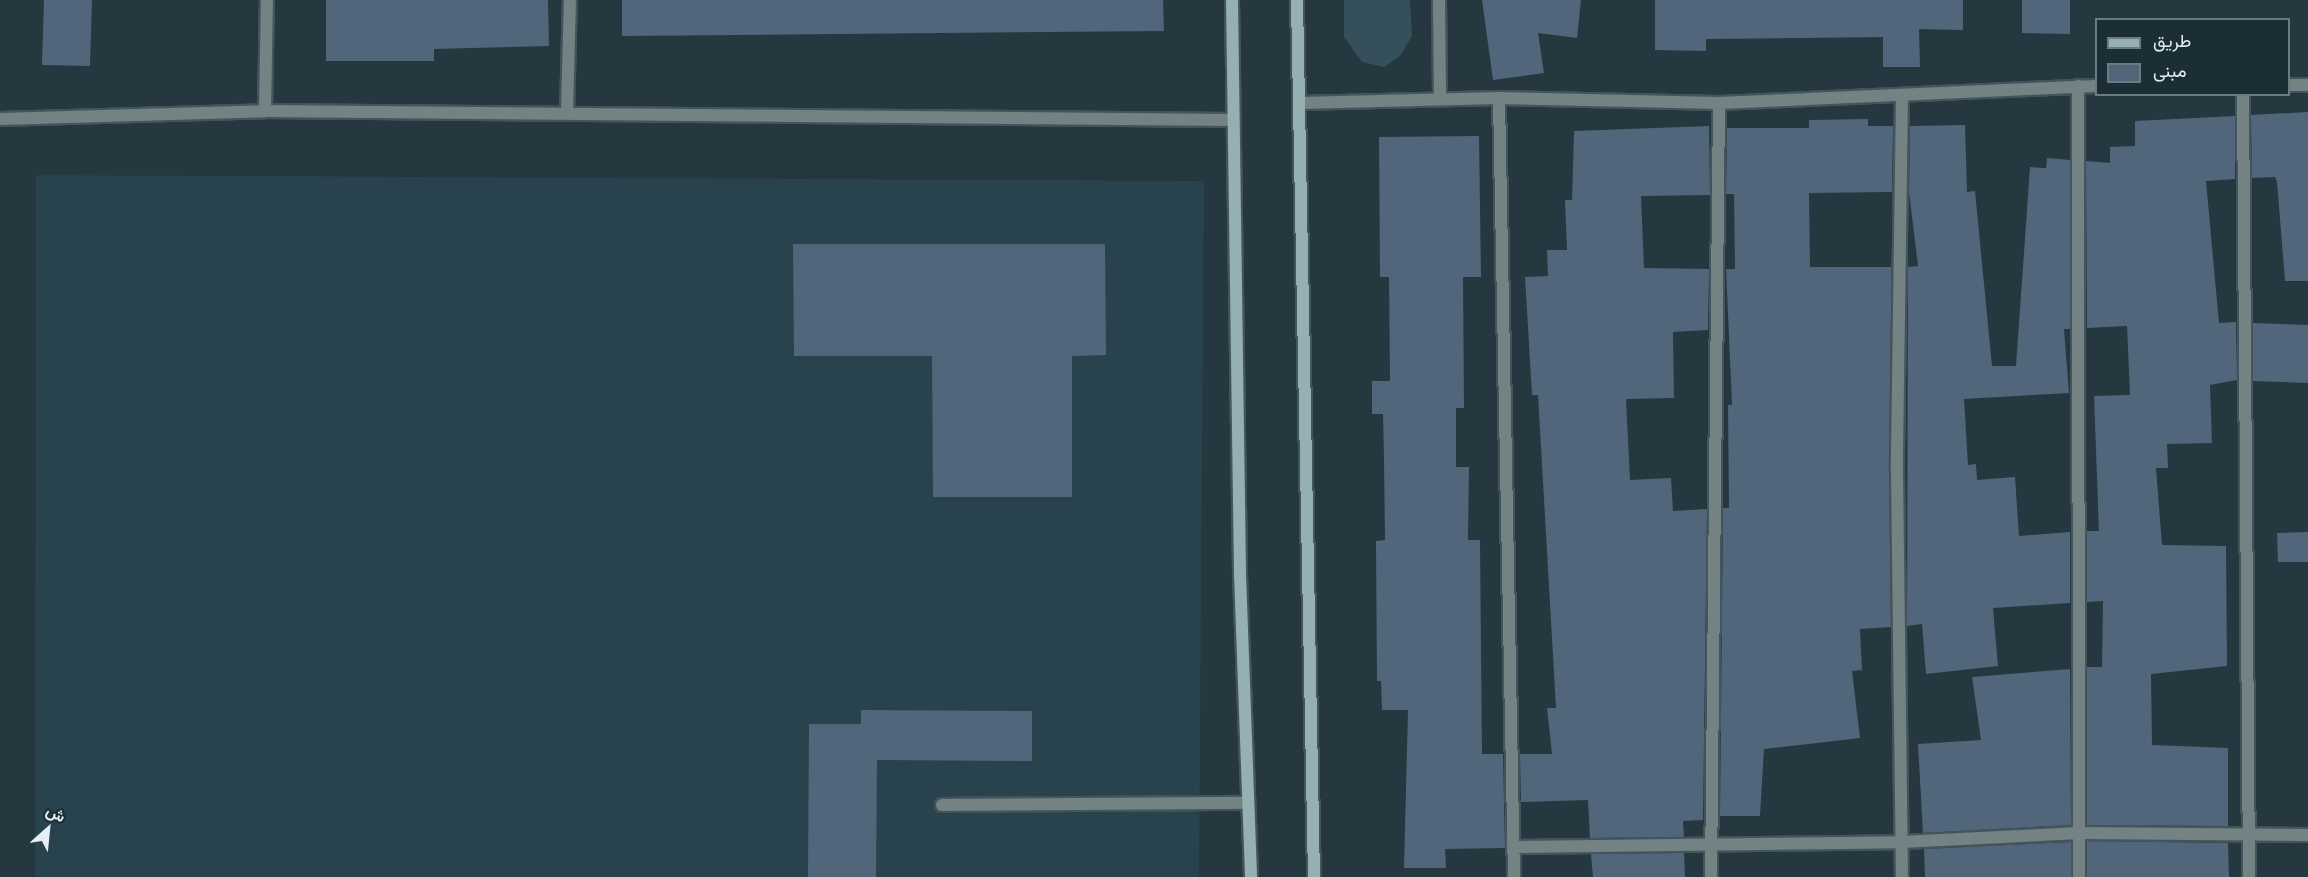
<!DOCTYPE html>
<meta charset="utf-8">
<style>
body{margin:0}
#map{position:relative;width:2308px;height:877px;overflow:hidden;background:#25373f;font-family:Ubuntu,Vazirmatn,sans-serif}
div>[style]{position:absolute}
.built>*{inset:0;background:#28434d}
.green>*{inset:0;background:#35505b}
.building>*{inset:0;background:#51667b}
.roads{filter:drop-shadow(2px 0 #44545c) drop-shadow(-2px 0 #44545c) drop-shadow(0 2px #44545c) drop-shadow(0 -2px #44545c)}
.lane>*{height:12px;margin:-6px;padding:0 6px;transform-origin:6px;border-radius:6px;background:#738384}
.street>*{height:12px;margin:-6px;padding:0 6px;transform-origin:6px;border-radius:6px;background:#738384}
.secondary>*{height:12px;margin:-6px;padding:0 6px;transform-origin:6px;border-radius:6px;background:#96afb1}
span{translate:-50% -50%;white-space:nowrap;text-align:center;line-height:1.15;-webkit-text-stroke:4.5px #1b2d35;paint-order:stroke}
.legend{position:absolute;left:2095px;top:18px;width:195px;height:78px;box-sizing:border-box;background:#1b2d35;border:2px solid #6b7b81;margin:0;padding:8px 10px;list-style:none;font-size:18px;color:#e4eff4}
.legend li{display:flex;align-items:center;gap:12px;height:30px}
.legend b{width:30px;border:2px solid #6b7b81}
.north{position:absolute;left:18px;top:799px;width:60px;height:60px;-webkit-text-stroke:4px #1b2d35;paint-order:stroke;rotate:27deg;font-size:16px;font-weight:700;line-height:24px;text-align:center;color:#e4eff4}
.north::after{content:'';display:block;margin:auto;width:21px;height:27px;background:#e4eff4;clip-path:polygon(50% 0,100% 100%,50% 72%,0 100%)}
</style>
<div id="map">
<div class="built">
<div style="clip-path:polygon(36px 175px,1204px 181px,1199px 877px,35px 877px)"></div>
</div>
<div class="green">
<div style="clip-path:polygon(1344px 0,1410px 0,1412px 36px,1400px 56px,1384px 67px,1362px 62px,1344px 37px)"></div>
</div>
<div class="building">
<div style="clip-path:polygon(44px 0,92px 0,90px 66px,42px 65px)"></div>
<div style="clip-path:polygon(326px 0,548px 0,549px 46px,434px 49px,434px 61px,326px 61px)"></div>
<div style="clip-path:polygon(622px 0,1163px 0,1164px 31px,622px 36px)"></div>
<div style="clip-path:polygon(1482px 0,1581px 0,1577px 38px,1538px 33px,1544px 73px,1493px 80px)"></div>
<div style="clip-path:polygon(1655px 0,1963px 0,1963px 30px,1919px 29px,1920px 67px,1883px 67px,1883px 37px,1706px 39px,1706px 51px,1655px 50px)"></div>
<div style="clip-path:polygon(2022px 0,2070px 0,2070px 34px,2022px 33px)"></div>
<div style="clip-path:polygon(2308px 112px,2308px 281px,2285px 281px,2277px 182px,2275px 177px,2252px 178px,2251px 115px)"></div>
<div style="clip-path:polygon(2235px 116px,2235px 179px,2206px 181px,2219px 323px,2236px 322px,2237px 380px,2210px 385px,2212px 443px,2167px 444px,2168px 468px,2156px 468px,2162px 545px,2226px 546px,2227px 666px,2151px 674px,2152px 745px,2228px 748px,2228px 826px,2087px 825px,2087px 667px,2102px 667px,2103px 601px,2087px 602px,2087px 531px,2099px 531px,2094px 396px,2130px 395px,2127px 326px,2087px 328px,2086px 161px,2110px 163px,2110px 147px,2135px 146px,2135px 121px)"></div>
<div style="clip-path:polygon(1868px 119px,1868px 126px,1893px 126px,1892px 192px,1809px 193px,1810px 267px,1891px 267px,1891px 627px,1860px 629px,1862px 670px,1852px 671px,1860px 738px,1764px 749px,1760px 816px,1720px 816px,1723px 508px,1729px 508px,1728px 405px,1732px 405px,1726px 269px,1735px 269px,1734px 194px,1726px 194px,1727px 128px,1809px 128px,1809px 120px)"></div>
<div style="clip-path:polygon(1965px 125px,1967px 192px,1975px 191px,1992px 366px,2016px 366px,2030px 167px,2046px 168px,2047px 158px,2070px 160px,2070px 329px,2064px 329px,2069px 393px,1964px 399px,1968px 465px,1976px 464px,1977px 480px,2015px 477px,2019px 536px,2070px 532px,2070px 603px,1993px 608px,1998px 666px,1926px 674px,1922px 624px,1907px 626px,1908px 267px,1918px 266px,1909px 192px,1910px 126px)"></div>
<div style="clip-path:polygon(1709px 126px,1710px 195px,1641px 196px,1644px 268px,1709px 269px,1708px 330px,1673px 332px,1674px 398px,1626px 399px,1630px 480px,1671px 478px,1673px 511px,1707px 509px,1703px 820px,1683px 821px,1684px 837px,1590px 838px,1588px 800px,1521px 802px,1520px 754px,1552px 754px,1547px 708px,1556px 708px,1538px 395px,1532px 395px,1525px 277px,1548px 276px,1547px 250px,1567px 250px,1565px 200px,1572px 200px,1574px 131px)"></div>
<div style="clip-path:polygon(1479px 136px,1481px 277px,1463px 277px,1464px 408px,1456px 408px,1456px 467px,1469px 467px,1468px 540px,1480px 540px,1482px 754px,1503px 754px,1505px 848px,1445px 849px,1446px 868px,1404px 868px,1408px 710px,1382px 710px,1381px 681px,1377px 681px,1376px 541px,1385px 540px,1384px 458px,1383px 414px,1372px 414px,1372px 381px,1390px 381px,1389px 277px,1380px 277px,1379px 137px)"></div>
<div style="clip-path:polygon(793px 244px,1105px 244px,1106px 355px,1072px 356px,1072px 497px,933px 497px,932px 356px,794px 356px)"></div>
<div style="clip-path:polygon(2253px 323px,2308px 325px,2308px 383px,2253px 381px)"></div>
<div style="clip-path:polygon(2308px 532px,2308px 562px,2278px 562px,2277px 533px)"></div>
<div style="clip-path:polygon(2070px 669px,2071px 825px,1923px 833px,1918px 744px,1981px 740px,1972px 677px)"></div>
<div style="clip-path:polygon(861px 710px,1032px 711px,1032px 761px,877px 760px,876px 877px,808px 877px,809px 724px,861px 724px)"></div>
<div style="clip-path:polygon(2087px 841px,2228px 843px,2229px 877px,2087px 877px)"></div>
<div style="clip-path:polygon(2071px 842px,2071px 877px,1925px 877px,1924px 849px)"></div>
<div style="clip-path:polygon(1684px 853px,1685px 877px,1593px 877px,1591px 854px)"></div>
</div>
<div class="roads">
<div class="lane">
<div style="left:942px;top:805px;width:306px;rotate:-0.4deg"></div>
</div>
<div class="street">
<div style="left:1439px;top:0;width:99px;rotate:89.4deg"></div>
<div style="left:2288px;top:85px;width:20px"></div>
<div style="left:2078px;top:86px;width:791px;rotate:89.93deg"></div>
<div style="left:2243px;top:94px;width:783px;rotate:89.56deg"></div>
<div style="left:1902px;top:96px;width:375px;rotate:90.8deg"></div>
<div style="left:1897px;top:471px;width:406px;rotate:89.3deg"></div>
<div style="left:1499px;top:98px;width:779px;rotate:88.9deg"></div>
<div style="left:1299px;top:103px;width:200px;rotate:-1.4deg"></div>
<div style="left:1499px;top:98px;width:220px;rotate:1.3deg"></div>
<div style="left:1719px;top:103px;width:377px;rotate:-2.6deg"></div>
<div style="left:265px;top:111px;width:111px;rotate:-89deg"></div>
<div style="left:567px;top:112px;width:112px;rotate:-88.5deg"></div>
<div style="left:0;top:119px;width:265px;rotate:-1.7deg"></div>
<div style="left:265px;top:111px;width:968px;rotate:0.53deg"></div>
<div style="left:1513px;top:847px;width:389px;rotate:-0.7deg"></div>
<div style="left:1902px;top:842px;width:177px;rotate:-2.9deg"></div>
<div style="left:2079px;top:833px;width:229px;rotate:0.5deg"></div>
<div style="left:1711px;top:877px;width:774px;rotate:-89.41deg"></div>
</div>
<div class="secondary">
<div style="left:1232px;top:0;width:575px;rotate:89.2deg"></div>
<div style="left:1240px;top:575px;width:302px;rotate:87.9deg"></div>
<div style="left:1297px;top:0;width:877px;rotate:88.89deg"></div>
</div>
</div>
<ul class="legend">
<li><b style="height:8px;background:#96afb1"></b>طريق</li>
<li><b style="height:16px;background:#51667b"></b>مبنى</li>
</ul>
<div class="north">ش</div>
</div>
